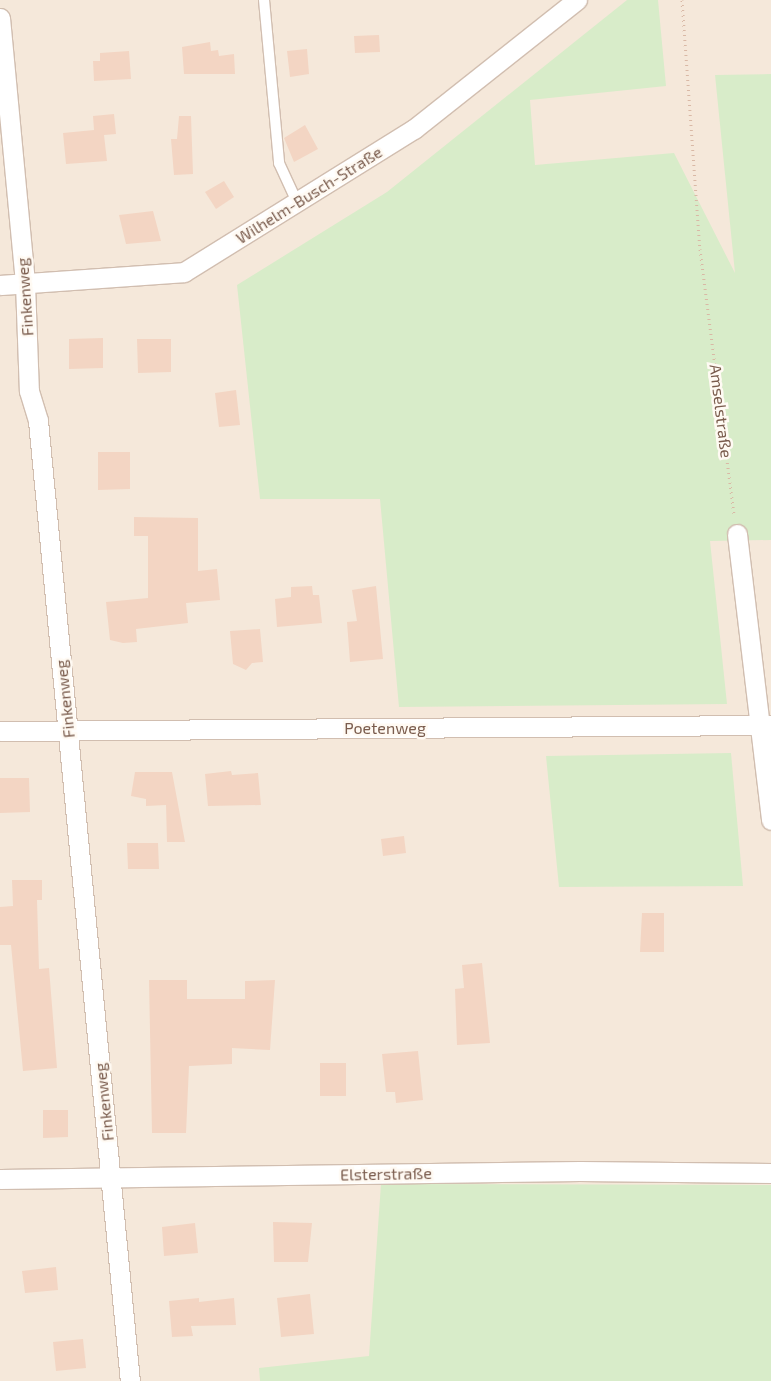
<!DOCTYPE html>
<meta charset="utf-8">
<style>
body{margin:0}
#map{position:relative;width:771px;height:1381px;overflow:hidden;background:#fdf6ec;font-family:"Exo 2",sans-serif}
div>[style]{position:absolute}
.residential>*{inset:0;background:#f5e8da}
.green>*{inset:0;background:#d8ecc9}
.building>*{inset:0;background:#f3d5c3}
.path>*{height:3px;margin-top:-1.5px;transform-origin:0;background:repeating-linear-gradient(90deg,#d9b8a5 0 1px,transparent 0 5px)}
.roads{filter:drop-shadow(1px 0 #d1beb0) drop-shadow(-1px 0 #d1beb0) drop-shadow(0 1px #d1beb0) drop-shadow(0 -1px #d1beb0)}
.lane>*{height:10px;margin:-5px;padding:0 5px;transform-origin:5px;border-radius:5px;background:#fff}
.street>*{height:19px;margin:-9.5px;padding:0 9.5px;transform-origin:9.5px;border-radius:9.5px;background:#fff}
span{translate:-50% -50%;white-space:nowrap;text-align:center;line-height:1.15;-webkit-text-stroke:5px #fffaf3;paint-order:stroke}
.street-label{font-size:16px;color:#7a5c4d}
</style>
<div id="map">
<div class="residential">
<div style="clip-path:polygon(0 0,771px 0,771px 1381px,0 1381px)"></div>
</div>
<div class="green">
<div style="clip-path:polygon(627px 0,658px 0,666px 86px,530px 100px,535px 165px,674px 153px,735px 273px,715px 75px,771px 74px,771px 540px,710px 541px,727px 704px,399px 707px,380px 499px,260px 499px,237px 285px,387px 192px)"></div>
<div style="clip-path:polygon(731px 753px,743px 886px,559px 887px,546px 756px)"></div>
<div style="clip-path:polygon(381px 1184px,771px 1185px,771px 1381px,260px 1381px,259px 1368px,369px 1356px)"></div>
</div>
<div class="building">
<div style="clip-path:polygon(379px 35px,380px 52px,355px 53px,354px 36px)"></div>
<div style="clip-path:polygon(210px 42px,211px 51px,218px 50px,219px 56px,234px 54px,235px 74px,184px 74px,182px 47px)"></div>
<div style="clip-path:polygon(307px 49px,309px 74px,290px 77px,287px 51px)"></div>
<div style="clip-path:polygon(129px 51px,131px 79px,94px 81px,93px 61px,100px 61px,100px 53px)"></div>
<div style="clip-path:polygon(114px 114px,116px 134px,104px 135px,107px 161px,66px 164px,63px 133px,94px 130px,93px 116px)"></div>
<div style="clip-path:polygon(179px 116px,191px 116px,193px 174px,174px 175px,171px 139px,177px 139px)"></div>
<div style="clip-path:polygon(305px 125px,318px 149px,294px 162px,284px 138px)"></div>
<div style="clip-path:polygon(224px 181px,234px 197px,216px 209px,205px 192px)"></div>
<div style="clip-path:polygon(153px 211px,161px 241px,126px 244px,119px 215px)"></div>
<div style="clip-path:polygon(103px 338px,103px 368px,69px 369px,69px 339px)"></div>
<div style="clip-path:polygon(137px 339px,171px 339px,171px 372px,138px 373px)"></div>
<div style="clip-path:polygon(236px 390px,240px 425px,219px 427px,215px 393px)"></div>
<div style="clip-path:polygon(98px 452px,130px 452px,130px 489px,98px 490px)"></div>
<div style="clip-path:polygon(134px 517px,198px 518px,198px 571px,217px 569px,220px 600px,186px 603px,188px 623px,136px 629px,137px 642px,123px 643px,110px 640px,106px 602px,148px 598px,148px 536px,134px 536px)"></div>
<div style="clip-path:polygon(312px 586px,313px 595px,319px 595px,322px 623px,277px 627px,275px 599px,291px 597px,291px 587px)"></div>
<div style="clip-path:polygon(376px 586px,383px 659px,350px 662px,347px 622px,357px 621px,352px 590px)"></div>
<div style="clip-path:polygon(260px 629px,263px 662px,252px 663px,246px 670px,233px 664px,230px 631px)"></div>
<div style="clip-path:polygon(231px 771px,232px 775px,258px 773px,261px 805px,208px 806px,205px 774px)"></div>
<div style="clip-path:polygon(135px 772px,172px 772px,185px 842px,167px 842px,166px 805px,146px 806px,146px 799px,131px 796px)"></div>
<div style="clip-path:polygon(0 778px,29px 778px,30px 812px,0 813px)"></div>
<div style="clip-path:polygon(404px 836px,406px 853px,383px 856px,381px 839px)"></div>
<div style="clip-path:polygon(127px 843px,158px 843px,159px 869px,128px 869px)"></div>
<div style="clip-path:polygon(12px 880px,42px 880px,42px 900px,37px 900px,39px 969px,49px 968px,57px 1068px,23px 1071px,11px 945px,0 945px,0 907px,13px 906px)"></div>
<div style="clip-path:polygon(642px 913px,664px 913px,664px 952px,640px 952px)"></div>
<div style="clip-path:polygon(482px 963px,490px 1043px,457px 1045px,455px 989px,464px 988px,462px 965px)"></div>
<div style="clip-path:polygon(149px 980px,187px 980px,187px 999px,245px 999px,245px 981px,275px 980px,270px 1050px,232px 1048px,232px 1064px,189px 1066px,186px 1133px,152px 1133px)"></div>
<div style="clip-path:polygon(418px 1051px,423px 1100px,396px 1103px,395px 1092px,386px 1092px,382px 1054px)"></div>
<div style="clip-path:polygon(320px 1063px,346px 1063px,346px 1096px,320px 1096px)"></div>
<div style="clip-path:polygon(43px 1110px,68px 1110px,68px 1137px,43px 1138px)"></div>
<div style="clip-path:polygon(273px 1222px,312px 1223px,308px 1262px,274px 1262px)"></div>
<div style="clip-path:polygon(195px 1223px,198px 1253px,164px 1256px,162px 1227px)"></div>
<div style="clip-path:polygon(56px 1267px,58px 1290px,25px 1293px,22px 1271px)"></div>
<div style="clip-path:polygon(310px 1294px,314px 1334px,281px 1337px,277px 1298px)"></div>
<div style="clip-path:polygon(199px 1298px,199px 1302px,234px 1298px,236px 1325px,191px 1326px,193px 1336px,172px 1337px,169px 1301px)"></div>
<div style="clip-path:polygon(83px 1339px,86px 1368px,56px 1371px,53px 1342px)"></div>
</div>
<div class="path">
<div style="left:682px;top:0;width:250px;rotate:85.9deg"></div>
<div style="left:700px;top:249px;width:269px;rotate:82.7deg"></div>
</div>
<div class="roads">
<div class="lane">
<div style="left:264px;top:0;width:164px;rotate:84.7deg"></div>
<div style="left:279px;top:163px;width:43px;rotate:65.2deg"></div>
</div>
<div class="street">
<div style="left:0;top:18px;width:267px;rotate:84.6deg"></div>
<div style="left:25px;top:284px;width:107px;rotate:87.9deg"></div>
<div style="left:29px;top:391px;width:31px;rotate:73deg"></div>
<div style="left:38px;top:421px;width:964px;rotate:84.53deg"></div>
<div style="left:0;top:285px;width:184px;rotate:-4deg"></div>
<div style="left:184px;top:272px;width:271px;rotate:-31.9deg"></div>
<div style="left:414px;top:129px;width:208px;rotate:-38.4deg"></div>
<div style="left:737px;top:534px;width:288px;rotate:83.2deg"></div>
<div style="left:0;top:731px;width:771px;rotate:-0.45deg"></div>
<div style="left:0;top:1179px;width:580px;rotate:-0.79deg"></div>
<div style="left:580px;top:1171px;width:191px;rotate:0.6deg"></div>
</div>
</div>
<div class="street-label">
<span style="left:309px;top:195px;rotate:-32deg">Wilhelm-Busch-Straße</span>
<span style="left:25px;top:297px;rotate:-94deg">Finkenweg</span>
<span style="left:721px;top:411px;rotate:83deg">Amselstraße</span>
<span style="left:65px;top:699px;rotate:-96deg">Finkenweg</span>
<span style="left:385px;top:728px">Poetenweg</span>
<span style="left:104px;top:1102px;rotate:-96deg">Finkenweg</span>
<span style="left:386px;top:1174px;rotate:-1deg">Elsterstraße</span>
</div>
</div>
